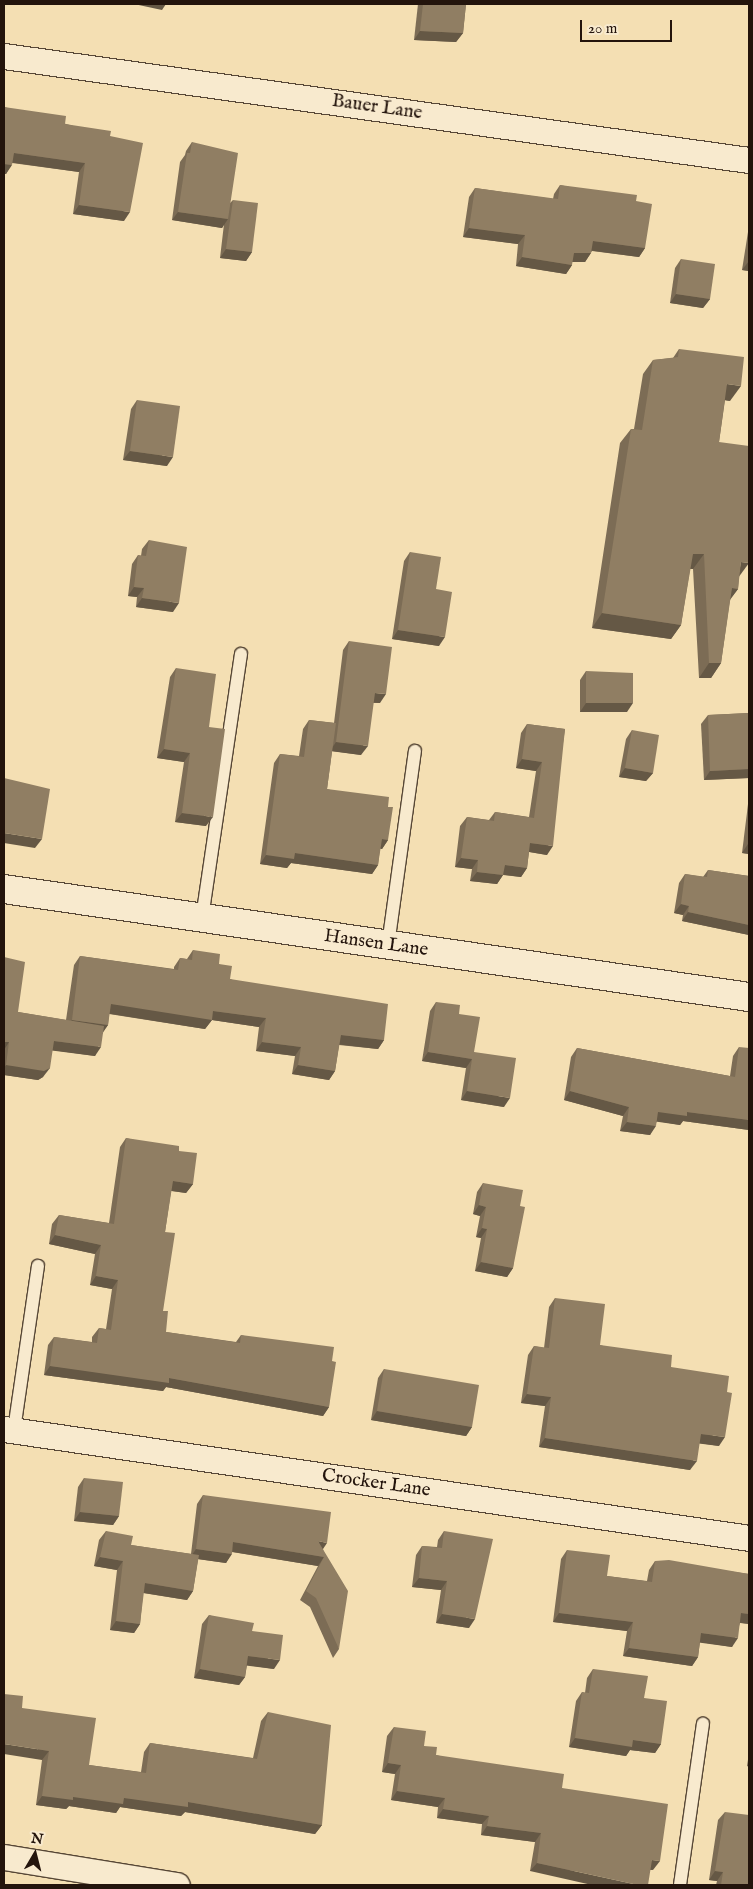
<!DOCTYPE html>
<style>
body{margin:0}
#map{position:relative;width:753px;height:1889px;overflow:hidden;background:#f4dfb3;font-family:"IM FELL English",serif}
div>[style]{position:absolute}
.roads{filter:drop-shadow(1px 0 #574736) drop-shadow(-1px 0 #574736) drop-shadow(0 1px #574736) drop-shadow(0 -1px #574736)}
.service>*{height:12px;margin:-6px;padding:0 6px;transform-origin:6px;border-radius:6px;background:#f8eace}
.minor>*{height:25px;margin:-12.5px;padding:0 12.5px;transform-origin:12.5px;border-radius:12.5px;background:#f8eace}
.tertiary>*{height:28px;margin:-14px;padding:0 14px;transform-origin:14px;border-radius:14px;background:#f8eace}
.wall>*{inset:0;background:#7c6c55}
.shaded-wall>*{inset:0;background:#655845}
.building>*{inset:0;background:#907e63}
span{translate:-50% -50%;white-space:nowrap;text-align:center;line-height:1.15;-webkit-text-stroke:4.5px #f8eace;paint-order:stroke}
.street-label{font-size:19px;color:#23140c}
.frame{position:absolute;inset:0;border:5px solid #23140c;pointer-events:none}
.north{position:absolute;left:10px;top:1829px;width:50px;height:50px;-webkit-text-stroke:4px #f8eace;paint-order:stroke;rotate:8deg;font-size:14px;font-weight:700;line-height:20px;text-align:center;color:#23140c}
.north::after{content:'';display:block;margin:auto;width:18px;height:22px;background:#23140c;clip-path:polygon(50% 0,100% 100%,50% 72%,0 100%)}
.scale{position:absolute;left:580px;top:20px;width:92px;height:22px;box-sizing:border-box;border:2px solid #23140c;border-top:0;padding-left:6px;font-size:15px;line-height:18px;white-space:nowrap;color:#23140c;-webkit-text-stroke:4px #f8eace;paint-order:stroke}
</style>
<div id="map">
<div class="roads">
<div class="service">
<div style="left:202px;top:918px;width:267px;rotate:-81.6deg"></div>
<div style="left:388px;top:945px;width:196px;rotate:-82.1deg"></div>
<div style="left:14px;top:1430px;width:166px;rotate:-81.7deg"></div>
<div style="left:680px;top:1885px;width:163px;rotate:-81.9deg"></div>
</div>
<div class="minor">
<div style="left:4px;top:56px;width:752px;rotate:7.95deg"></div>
<div style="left:4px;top:1429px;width:753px;rotate:8.32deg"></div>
<div style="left:4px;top:1857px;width:175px;rotate:9.2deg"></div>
</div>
<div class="tertiary">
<div style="left:4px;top:889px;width:753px;rotate:8.25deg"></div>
</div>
</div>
<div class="wall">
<div style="clip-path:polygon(418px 4px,466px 4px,463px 33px,456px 42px,414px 40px)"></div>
<div style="clip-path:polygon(4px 107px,110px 136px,124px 221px,73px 214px,79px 172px,12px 163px,6px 174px,4px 174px)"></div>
<div style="clip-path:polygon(192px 142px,230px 203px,233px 200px,252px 252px,246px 261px,220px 258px,224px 224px,222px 228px,172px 220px,180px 162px,185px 155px,186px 151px)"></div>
<div style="clip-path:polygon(560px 185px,636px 201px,645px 248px,639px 257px,592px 251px,585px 262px,572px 262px,572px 265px,566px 274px,516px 266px,518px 244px,463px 237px,469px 197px,475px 188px,553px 199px,554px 194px)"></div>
<div style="clip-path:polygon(749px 230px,749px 271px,742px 270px,748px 232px)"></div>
<div style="clip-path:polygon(681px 259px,710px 299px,703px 308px,670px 303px,675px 268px)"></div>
<div style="clip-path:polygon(679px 349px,730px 401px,725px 400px,719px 442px,739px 576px,738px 589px,730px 599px,721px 663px,711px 678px,699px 678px,693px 569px,690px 569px,681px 625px,671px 639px,592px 628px,620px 443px,631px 429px,634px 429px,643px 374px,653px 360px,673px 358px)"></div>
<div style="clip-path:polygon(137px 400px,167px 466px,123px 460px,131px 409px)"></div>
<div style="clip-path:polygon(149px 540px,173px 612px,136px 607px,137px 597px,128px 596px,132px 564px,138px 555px,141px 556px,142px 549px)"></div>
<div style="clip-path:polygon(410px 552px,436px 589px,439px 646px,392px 639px,404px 561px)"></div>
<div style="clip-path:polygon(349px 641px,380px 703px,373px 703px,361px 755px,332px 751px,327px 789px,388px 807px,388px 840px,382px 849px,380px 848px,378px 865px,372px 874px,291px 863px,287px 868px,260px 864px,274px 763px,280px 754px,299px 756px,303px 729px,309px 720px,334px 723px,343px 650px)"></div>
<div style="clip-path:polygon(176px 668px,206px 826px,175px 822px,184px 762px,157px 758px,170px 677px)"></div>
<div style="clip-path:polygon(586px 671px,627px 712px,580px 712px,580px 680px)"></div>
<div style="clip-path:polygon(749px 713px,749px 778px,704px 780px,701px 724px,708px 715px)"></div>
<div style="clip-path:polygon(527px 724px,565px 729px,547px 855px,529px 852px,527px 868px,521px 877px,503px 875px,497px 884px,470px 881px,472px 869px,455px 867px,460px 826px,467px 817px,489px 820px,495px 812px,529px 817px,536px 771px,516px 768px,521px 733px)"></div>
<div style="clip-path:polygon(632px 730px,653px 773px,646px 781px,619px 777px,626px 739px)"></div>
<div style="clip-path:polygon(749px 796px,749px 854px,742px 853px)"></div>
<div style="clip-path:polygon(708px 870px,749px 876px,749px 935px,682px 921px,683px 915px,674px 913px,679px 883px,685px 874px,703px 877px)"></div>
<div style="clip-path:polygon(193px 950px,219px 964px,230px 979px,384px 1040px,378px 1049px,339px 1045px,335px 1071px,329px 1080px,292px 1074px,295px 1056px,256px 1051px,259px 1027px,212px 1020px,205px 1029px,109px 1014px,108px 1025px,103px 1031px,95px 1056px,52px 1050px,43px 1077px,38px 1080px,4px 1075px,4px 957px,18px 1012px,66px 1020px,74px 965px,80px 956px,174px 969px,174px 967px,180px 958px,187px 959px)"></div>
<div style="clip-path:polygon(436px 1002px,459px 1014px,474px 1052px,504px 1107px,461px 1100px,466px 1068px,422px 1061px,430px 1011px)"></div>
<div style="clip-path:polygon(739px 1047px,749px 1130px,683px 1121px,680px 1125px,657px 1121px,650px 1135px,620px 1131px,623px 1116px,564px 1100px,571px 1057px,577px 1048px,730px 1076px,733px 1056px)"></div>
<div style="clip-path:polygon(126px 1138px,179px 1151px,193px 1184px,186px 1193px,171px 1191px,165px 1232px,163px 1311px,166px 1332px,236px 1342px,241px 1335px,332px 1361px,329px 1407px,323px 1416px,166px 1387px,163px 1391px,44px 1375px,48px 1345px,54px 1337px,92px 1342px,92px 1337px,99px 1328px,106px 1329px,112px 1289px,90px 1285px,95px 1254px,49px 1244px,52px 1224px,59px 1215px,109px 1223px,120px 1147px)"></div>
<div style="clip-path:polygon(483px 1183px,520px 1206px,513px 1268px,507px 1277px,475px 1271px,481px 1238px,476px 1237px,480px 1216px,473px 1214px,477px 1192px)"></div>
<div style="clip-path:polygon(555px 1298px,600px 1345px,671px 1367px,719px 1446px,699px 1443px,690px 1470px,539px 1447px,545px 1406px,521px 1403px,528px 1355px,534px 1346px,544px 1348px,549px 1307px)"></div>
<div style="clip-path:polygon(384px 1369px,472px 1427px,466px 1436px,371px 1420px,378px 1378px)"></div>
<div style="clip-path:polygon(84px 1478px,119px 1516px,113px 1525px,74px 1521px,78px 1487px)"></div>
<div style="clip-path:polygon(203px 1495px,323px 1549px,339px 1649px,333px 1658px,310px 1607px,300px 1600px,318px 1566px,232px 1552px,226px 1563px,198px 1559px,193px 1591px,187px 1600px,143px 1593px,140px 1624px,134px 1633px,110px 1630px,117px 1570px,94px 1566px,99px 1540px,106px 1531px,131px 1545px,191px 1554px,197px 1504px)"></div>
<div style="clip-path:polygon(444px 1531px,469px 1628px,436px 1623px,441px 1590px,412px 1587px,416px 1555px,422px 1546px,437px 1547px,438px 1540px)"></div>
<div style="clip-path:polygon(567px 1550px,607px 1576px,647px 1581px,649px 1570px,655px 1561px,749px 1574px,749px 1624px,740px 1623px,732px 1647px,700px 1642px,698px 1657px,692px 1666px,623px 1656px,627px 1631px,553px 1622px,561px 1559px)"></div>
<div style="clip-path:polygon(209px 1615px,252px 1631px,274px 1669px,247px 1665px,245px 1677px,239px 1685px,194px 1678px,202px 1624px)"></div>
<div style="clip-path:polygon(593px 1669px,644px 1698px,661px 1744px,655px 1753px,630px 1750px,626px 1756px,569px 1747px,576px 1701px,582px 1692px,585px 1693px,587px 1678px)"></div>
<div style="clip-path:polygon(22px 1708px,89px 1765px,141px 1772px,144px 1752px,150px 1743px,253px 1758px,261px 1721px,268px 1712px,322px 1825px,315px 1834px,185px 1812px,181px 1816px,120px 1807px,116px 1813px,69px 1806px,66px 1809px,36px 1805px,42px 1760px)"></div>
<div style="clip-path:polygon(394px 1727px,424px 1746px,436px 1755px,562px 1788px,653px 1870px,651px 1870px,530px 1871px,535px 1842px,481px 1835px,482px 1824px,437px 1818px,438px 1807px,391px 1800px,395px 1774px,382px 1772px,387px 1736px)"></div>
<div style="clip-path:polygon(749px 1753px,749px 1767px,747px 1766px)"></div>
<div style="clip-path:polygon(725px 1812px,749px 1885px,716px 1885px,717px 1881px,709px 1880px,718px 1820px)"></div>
</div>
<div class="shaded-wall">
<div style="clip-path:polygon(134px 4px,166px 4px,162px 10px)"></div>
<div style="clip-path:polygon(420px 31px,463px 33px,456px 42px,414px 40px)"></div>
<div style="clip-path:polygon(14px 153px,85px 163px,79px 172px,8px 162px)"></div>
<div style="clip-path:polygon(4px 164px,12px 165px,6px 174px,4px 174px)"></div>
<div style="clip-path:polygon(79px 205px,130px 212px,124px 221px,73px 214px)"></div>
<div style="clip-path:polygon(178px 212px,228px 219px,222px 228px,172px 220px)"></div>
<div style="clip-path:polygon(469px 228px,525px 235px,518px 244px,463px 237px)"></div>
<div style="clip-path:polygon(593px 241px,645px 248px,639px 257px,587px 250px)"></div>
<div style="clip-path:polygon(226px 249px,252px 252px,246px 261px,220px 258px)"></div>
<div style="clip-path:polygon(574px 253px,591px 253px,585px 262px,567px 262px)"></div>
<div style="clip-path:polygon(522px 257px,572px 265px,566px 274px,516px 266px)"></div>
<div style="clip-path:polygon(749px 261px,749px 271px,742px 270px)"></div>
<div style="clip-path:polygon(676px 294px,710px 299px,703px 308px,670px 303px)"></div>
<div style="clip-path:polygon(727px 384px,741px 386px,730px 401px,717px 399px)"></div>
<div style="clip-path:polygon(130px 451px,173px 457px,167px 466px,123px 460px)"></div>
<div style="clip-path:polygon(693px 554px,704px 554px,693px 569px,683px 568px)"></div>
<div style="clip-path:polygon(741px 562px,749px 563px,738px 578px)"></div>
<div style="clip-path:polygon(134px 587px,144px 588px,137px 597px,128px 596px)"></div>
<div style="clip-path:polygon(732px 588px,738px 589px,727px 604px)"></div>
<div style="clip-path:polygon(142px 598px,179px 603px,173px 612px,136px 607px)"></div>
<div style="clip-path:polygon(602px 613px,681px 625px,671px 639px,592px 628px)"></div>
<div style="clip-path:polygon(398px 630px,445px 637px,439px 646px,392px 639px)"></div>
<div style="clip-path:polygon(709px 663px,721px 663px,711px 678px,699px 678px)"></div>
<div style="clip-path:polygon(375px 693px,386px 694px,380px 703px,368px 702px)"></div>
<div style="clip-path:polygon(586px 703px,633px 703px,627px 712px,580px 712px)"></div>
<div style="clip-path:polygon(336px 742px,368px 746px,361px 755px,330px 751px)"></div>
<div style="clip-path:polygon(164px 749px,190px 753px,184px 762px,157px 758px)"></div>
<div style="clip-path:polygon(522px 759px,542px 762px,536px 771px,516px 768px)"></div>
<div style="clip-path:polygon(625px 768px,653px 773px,646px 781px,619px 777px)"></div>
<div style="clip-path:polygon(749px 769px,749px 778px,704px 780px,710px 771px)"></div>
<div style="clip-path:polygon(182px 813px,213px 817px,206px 826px,175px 822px)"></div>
<div style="clip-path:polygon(4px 833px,42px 839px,35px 848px,4px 843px)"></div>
<div style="clip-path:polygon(382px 839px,388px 840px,382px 849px,376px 848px)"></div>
<div style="clip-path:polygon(530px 843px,553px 846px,547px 855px,524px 851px)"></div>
<div style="clip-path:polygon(748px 844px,749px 844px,749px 854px,742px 853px)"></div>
<div style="clip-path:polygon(295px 853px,378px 865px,372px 874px,291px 863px,287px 868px,260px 864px,266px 855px)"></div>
<div style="clip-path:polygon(461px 858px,478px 860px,472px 869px,455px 867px)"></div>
<div style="clip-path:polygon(505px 865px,527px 868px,521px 877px,498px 874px)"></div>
<div style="clip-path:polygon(477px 872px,503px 875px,497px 884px,470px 881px)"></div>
<div style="clip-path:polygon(681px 904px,689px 906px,683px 915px,674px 913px)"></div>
<div style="clip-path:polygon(688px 912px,749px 925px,749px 935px,682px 921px)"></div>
<div style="clip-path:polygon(111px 1004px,213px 1011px,266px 1018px,259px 1027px,212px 1020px,205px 1029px,105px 1013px)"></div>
<div style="clip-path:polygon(72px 1020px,108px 1025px,102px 1034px,65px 1028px)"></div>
<div style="clip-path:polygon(341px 1035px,384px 1040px,378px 1049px,335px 1044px)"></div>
<div style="clip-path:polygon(54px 1041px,101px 1047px,95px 1056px,48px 1050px)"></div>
<div style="clip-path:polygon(4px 1042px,9px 1042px,4px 1050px)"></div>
<div style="clip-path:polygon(262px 1042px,301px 1047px,295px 1056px,256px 1051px)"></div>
<div style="clip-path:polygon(428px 1052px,472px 1059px,466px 1068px,422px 1061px)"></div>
<div style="clip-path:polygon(6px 1065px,50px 1068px,43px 1077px,38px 1080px,4px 1075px,4px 1068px)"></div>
<div style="clip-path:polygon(298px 1065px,335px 1071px,329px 1080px,292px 1074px)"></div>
<div style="clip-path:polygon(467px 1091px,510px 1098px,504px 1107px,461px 1100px)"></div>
<div style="clip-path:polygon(570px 1091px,629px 1107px,623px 1116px,564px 1100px)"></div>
<div style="clip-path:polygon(658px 1112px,687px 1112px,749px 1120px,749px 1130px,683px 1121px,680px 1125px,652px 1121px)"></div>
<div style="clip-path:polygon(627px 1122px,656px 1126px,650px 1135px,620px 1131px)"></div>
<div style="clip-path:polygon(173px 1181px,193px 1184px,186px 1193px,166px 1190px)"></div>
<div style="clip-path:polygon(479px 1205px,486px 1207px,480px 1216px,473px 1214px)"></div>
<div style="clip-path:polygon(482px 1228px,487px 1229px,481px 1238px,476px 1237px)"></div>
<div style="clip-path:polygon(55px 1235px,101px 1245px,95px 1254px,49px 1244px)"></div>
<div style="clip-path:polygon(481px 1262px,513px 1268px,507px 1277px,475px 1271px)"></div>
<div style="clip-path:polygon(96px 1276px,118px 1280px,112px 1289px,90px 1285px)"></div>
<div style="clip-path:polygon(50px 1366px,169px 1378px,329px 1407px,323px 1416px,166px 1387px,163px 1391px,44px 1375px)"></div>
<div style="clip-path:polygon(527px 1394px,551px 1397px,545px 1406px,521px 1403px)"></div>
<div style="clip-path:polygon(377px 1411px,472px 1427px,466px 1436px,371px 1420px)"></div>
<div style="clip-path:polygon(701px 1434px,725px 1437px,719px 1446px,695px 1443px)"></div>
<div style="clip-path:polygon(545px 1438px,697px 1461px,690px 1470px,539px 1447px)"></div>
<div style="clip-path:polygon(80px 1512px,119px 1516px,113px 1525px,74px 1521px)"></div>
<div style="clip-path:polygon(318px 1541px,327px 1543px,321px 1552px)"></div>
<div style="clip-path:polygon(233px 1542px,324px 1557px,318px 1566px,227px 1551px)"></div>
<div style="clip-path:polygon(196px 1549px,232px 1554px,226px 1563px,190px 1558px)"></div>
<div style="clip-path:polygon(100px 1557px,123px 1561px,117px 1570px,94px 1566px)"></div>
<div style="clip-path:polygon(419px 1578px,447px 1581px,441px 1590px,412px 1587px)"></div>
<div style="clip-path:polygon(145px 1583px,193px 1591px,187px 1600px,138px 1592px)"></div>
<div style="clip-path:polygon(559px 1613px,633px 1622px,627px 1631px,553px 1622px)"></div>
<div style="clip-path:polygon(741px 1613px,749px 1614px,749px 1624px,735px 1622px)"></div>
<div style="clip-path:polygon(442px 1614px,475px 1619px,469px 1628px,436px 1623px)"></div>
<div style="clip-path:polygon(116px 1621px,140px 1624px,134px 1633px,110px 1630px)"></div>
<div style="clip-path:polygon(701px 1633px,738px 1638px,732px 1647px,695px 1642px)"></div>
<div style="clip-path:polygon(629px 1648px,698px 1657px,692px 1666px,623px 1656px)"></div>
<div style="clip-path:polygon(248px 1656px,280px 1660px,274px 1669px,242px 1665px)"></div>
<div style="clip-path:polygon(200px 1669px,245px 1677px,239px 1685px,194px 1678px)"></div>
<div style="clip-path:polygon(575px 1738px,633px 1740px,661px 1744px,655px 1753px,630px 1750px,626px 1756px,569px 1747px)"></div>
<div style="clip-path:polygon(4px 1744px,49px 1751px,42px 1760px,4px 1754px)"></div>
<div style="clip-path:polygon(388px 1763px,401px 1765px,395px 1774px,382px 1772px)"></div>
<div style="clip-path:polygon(397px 1791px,445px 1798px,438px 1807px,391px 1800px)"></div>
<div style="clip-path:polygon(42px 1796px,124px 1798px,188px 1802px,322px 1825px,315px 1834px,185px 1812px,181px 1816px,120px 1807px,116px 1813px,69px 1806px,66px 1809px,36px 1805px)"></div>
<div style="clip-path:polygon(443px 1809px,489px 1816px,482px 1824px,437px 1818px)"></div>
<div style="clip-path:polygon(487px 1826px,541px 1833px,535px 1842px,481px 1835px)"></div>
<div style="clip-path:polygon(652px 1860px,660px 1861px,653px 1870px,646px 1869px)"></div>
<div style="clip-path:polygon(537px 1863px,638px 1885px,592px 1885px,530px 1871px)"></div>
<div style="clip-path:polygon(715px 1871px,723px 1872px,717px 1881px,709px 1880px)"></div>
</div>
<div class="building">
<div style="clip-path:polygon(423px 4px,466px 4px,463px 33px,420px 31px)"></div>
<div style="clip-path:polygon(4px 107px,66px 116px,65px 124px,111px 131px,110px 136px,143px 143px,130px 212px,79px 205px,85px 163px,14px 153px,12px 165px,4px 164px)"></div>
<div style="clip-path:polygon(192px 142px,238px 153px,228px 219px,178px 212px,187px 153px,190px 153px)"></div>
<div style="clip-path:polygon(560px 185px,637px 195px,636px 201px,652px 204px,645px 248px,593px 241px,591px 253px,574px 253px,572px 265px,522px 257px,525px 235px,469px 228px,475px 188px,558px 199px)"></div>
<div style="clip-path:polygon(233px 200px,258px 203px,252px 252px,226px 249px)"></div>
<div style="clip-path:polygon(681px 259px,715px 264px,710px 299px,676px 294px)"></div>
<div style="clip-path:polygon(679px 349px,744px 357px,741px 386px,727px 384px,719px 442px,749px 446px,749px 563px,741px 562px,738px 589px,732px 588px,721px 663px,709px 663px,704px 554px,693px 554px,681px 625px,602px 613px,631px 429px,642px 430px,653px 360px,678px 357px)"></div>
<div style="clip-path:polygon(137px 400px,180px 406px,173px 457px,130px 451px)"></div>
<div style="clip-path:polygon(149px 540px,187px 547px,179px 603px,142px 598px,144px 588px,134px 587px,138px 555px,146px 556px)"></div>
<div style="clip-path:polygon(410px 552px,441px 557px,436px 589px,452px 592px,445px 637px,398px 630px)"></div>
<div style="clip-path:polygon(349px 641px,392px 647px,386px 694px,375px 693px,368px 746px,336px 742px)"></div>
<div style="clip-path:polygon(176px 668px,216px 674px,209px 727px,225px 729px,213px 817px,182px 813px,190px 753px,164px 749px)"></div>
<div style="clip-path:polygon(586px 671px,633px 673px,633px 703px,586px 703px)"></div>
<div style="clip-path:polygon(749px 713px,749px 769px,710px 771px,708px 715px)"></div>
<div style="clip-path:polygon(309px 720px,336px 723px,327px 789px,389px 797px,388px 807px,393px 807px,388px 840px,382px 839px,378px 865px,295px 853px,294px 859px,266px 855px,280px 754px,304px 757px)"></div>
<div style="clip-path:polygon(527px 724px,565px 729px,553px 846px,530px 843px,527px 868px,505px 865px,503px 875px,477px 872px,478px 860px,461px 858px,467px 817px,494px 821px,495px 812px,534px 818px,542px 762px,522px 759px)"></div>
<div style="clip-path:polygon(632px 730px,659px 735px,653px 773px,625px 768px)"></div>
<div style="clip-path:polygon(4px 778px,50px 789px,42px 839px,4px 833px)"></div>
<div style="clip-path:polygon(708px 870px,749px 876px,749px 925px,688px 912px,689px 906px,681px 904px,685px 874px,707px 877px)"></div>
<div style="clip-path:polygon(193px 950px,220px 954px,219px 964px,232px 966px,230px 979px,388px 1004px,384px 1040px,341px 1035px,335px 1071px,298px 1065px,301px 1047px,262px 1042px,266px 1018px,213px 1011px,212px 1020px,111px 1004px,108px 1025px,72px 1020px,80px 956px,178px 970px,180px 958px,192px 960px)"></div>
<div style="clip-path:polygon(4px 957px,25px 962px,18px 1012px,104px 1026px,101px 1047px,54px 1041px,50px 1068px,44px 1071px,6px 1065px,9px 1042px,4px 1042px)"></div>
<div style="clip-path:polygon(436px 1002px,460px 1005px,459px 1014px,480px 1017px,474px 1052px,516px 1058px,510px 1098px,467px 1091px,472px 1059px,428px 1052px)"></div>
<div style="clip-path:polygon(739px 1047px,749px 1048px,749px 1120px,687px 1112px,687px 1116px,658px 1112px,656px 1126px,627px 1122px,629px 1107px,570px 1091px,577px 1048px,735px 1077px)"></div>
<div style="clip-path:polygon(126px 1138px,179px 1146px,179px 1151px,197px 1153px,193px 1184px,173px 1181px,165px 1232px,175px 1233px,163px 1311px,168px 1311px,166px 1332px,240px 1343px,241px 1335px,334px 1347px,332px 1361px,336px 1362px,329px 1407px,169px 1378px,169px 1383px,50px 1366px,54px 1337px,97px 1343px,99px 1328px,111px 1330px,118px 1280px,96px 1276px,101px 1245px,55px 1235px,59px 1215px,114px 1224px)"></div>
<div style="clip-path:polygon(483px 1183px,523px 1190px,520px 1206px,525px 1207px,513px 1268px,481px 1262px,487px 1229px,482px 1228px,486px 1207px,479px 1205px)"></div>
<div style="clip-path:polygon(555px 1298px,605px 1304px,600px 1345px,672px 1355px,671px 1367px,729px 1376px,727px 1392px,732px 1393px,725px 1437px,701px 1434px,697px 1461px,545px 1438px,551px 1397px,527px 1394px,534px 1346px,549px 1348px)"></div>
<div style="clip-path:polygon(384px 1369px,479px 1385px,472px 1427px,377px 1411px)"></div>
<div style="clip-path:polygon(84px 1478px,123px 1482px,119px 1516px,80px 1512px)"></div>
<div style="clip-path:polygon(203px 1495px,331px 1512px,327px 1543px,318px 1541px,348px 1591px,339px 1649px,316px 1598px,306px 1591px,324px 1557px,233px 1542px,232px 1554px,196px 1549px)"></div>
<div style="clip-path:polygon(106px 1531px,133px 1536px,131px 1545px,199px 1555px,193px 1591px,145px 1583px,140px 1624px,116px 1621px,123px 1561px,100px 1557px)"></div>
<div style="clip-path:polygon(444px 1531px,493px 1539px,475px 1619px,442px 1614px,447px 1581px,419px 1578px,422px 1546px,442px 1548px)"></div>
<div style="clip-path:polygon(567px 1550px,610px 1555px,607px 1576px,652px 1582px,655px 1561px,669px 1560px,749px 1574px,749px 1614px,741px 1613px,738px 1638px,701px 1633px,698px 1657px,629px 1648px,633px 1622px,559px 1613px)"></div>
<div style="clip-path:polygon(209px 1615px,254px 1623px,252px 1631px,283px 1635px,280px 1660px,248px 1656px,245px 1677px,200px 1669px)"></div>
<div style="clip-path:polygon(593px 1669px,648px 1676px,644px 1698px,667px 1701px,661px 1744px,633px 1740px,632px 1747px,575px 1738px,582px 1692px,589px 1693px)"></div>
<div style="clip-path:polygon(4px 1694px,23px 1696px,22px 1708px,96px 1718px,89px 1765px,146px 1773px,150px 1743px,257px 1759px,268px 1712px,331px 1725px,322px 1825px,188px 1802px,188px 1807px,124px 1798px,123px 1804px,73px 1797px,73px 1800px,42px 1796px,49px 1751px,4px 1744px)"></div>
<div style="clip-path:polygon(394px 1727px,426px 1731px,424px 1746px,437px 1747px,436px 1755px,564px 1774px,562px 1788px,668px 1804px,660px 1861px,652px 1860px,648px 1885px,638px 1885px,537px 1863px,541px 1833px,487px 1826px,489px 1816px,443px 1809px,445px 1798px,397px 1791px,401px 1765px,388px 1763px)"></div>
<div style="clip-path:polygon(725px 1812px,749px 1815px,749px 1885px,721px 1885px,723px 1872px,715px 1871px)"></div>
</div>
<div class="street-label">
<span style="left:377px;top:108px;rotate:8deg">Bauer Lane</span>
<span style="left:376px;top:944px;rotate:8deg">Hansen Lane</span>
<span style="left:376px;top:1484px;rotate:8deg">Crocker Lane</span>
</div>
<div class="frame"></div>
<div class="north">N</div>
<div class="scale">20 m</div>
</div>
